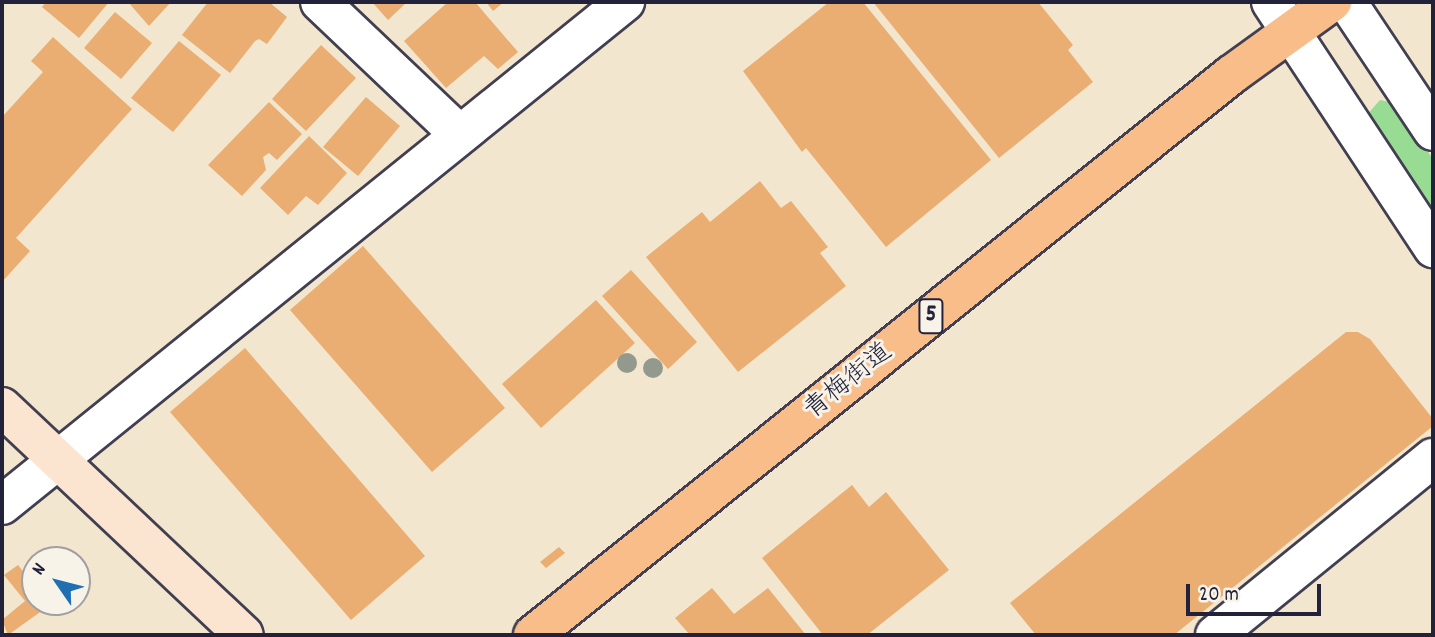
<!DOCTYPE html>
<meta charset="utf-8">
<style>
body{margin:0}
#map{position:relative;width:1435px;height:637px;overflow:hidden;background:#f3e6ce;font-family:Dekko,"Klee One",sans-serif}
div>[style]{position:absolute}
.green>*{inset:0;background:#98dc94}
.building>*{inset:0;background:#eaad72}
.roads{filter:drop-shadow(2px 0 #413f51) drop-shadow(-2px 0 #413f51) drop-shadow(0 2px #413f51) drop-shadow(0 -2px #413f51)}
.street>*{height:38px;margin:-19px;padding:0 19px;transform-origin:19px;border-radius:19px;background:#fff}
.secondary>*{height:38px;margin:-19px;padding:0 19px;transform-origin:19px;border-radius:19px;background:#fce5d0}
.primary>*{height:38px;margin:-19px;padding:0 19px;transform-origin:19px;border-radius:19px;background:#f8bd89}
.trees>*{width:20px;height:20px;margin:-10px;border-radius:50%;background:#93998c}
span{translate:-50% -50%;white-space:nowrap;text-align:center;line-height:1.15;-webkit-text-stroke:6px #f7f3e8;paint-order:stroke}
.shield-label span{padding:2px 5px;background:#f7f3e8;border:2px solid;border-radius:5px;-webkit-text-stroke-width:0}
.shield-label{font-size:24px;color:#22223b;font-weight:700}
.street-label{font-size:26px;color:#22223b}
.frame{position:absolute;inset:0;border:4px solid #22223b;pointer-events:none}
.north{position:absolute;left:21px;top:546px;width:70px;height:70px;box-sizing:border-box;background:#f7f3e8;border:2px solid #a29fa3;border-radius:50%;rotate:305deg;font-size:19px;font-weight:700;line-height:28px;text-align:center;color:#22223b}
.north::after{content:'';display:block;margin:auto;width:24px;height:32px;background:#1f6fb2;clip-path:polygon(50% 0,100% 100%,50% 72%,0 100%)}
.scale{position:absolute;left:1186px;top:584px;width:135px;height:32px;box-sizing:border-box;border:4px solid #22223b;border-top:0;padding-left:9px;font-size:21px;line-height:24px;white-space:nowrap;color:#22223b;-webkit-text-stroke:5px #f7f3e8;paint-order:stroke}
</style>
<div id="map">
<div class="green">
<div style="clip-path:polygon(1380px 100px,1394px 103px,1433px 159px,1433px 226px,1365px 117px)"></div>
</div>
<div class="building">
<div style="clip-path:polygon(46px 2px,109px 2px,79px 38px,42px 7px)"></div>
<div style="clip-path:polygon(128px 2px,171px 2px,149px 26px)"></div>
<div style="clip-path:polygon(208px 2px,269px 2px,287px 17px,267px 44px,259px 39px,255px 41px,230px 73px,182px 35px)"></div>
<div style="clip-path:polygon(372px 2px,407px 2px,388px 20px)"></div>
<div style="clip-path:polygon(448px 2px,475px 2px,518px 52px,498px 69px,484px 56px,446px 88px,404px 41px)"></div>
<div style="clip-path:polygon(486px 2px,504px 2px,493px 11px)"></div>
<div style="clip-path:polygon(829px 2px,863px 2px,991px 160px,886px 247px,806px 148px,802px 152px,743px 71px)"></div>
<div style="clip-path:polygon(873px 2px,1038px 2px,1073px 45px,1068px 50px,1093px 82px,999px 158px)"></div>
<div style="clip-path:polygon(115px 12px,152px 43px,121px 79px,84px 48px)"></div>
<div style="clip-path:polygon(53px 37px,132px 109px,16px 238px,30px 251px,2px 282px,2px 117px,43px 72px,31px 61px)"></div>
<div style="clip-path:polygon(179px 41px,221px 75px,173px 132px,131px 98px)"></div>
<div style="clip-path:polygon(321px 45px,356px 78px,306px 131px,272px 99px)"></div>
<div style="clip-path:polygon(366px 97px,400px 126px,358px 176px,323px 147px)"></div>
<div style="clip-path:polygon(269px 102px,302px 134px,277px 160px,269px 153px,263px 157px,266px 170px,242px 196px,208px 165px)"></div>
<div style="clip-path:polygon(309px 136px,347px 173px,318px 205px,306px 196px,288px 215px,260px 188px)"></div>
<div style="clip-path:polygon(760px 181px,781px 208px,791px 201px,828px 247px,820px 253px,846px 286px,738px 372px,646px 257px,702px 212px,710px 222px)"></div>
<div style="clip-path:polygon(363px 246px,505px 408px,432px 472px,290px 310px)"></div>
<div style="clip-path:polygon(631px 270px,697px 342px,668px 369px,602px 296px)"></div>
<div style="clip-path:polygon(596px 300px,635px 343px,541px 428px,502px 384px)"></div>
<div style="clip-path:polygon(1346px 332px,1358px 332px,1370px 339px,1433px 419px,1433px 426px,1174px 635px,1036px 635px,1010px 603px)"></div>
<div style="clip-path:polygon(245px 348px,425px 556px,351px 620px,170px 412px)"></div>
<div style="clip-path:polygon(852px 485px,869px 507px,886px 492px,949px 570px,867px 635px,823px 635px,762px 558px)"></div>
<div style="clip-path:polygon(559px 547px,565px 553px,546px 568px,540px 562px)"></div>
<div style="clip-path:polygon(18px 565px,35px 586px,35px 602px,50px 605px,8px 635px,2px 620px,25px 601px,4px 575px)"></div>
<div style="clip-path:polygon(712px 588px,734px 614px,768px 588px,806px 635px,690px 635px,675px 618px)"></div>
</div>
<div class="roads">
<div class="street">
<div style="left:320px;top:2px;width:192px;rotate:43.5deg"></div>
<div style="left:1271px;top:2px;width:295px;rotate:56.6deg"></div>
<div style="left:1347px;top:2px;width:155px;rotate:56.3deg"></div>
<div style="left:2px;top:505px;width:801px;rotate:-38.92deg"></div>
<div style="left:1215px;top:635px;width:281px;rotate:-39.1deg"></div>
</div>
<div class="secondary">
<div style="left:2px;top:407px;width:332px;rotate:43.3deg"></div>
</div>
<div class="primary">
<div style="left:533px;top:635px;width:895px;rotate:-38.74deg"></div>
<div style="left:1231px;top:75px;width:125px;rotate:-35.9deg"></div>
</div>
</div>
<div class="trees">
<div style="left:627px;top:363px"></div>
<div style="left:653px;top:368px"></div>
</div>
<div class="shield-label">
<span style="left:931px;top:316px">5</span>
</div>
<div class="street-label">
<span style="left:849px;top:382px;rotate:-39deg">青梅街道</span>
</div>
<div class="frame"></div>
<div class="north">N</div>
<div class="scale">20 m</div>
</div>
